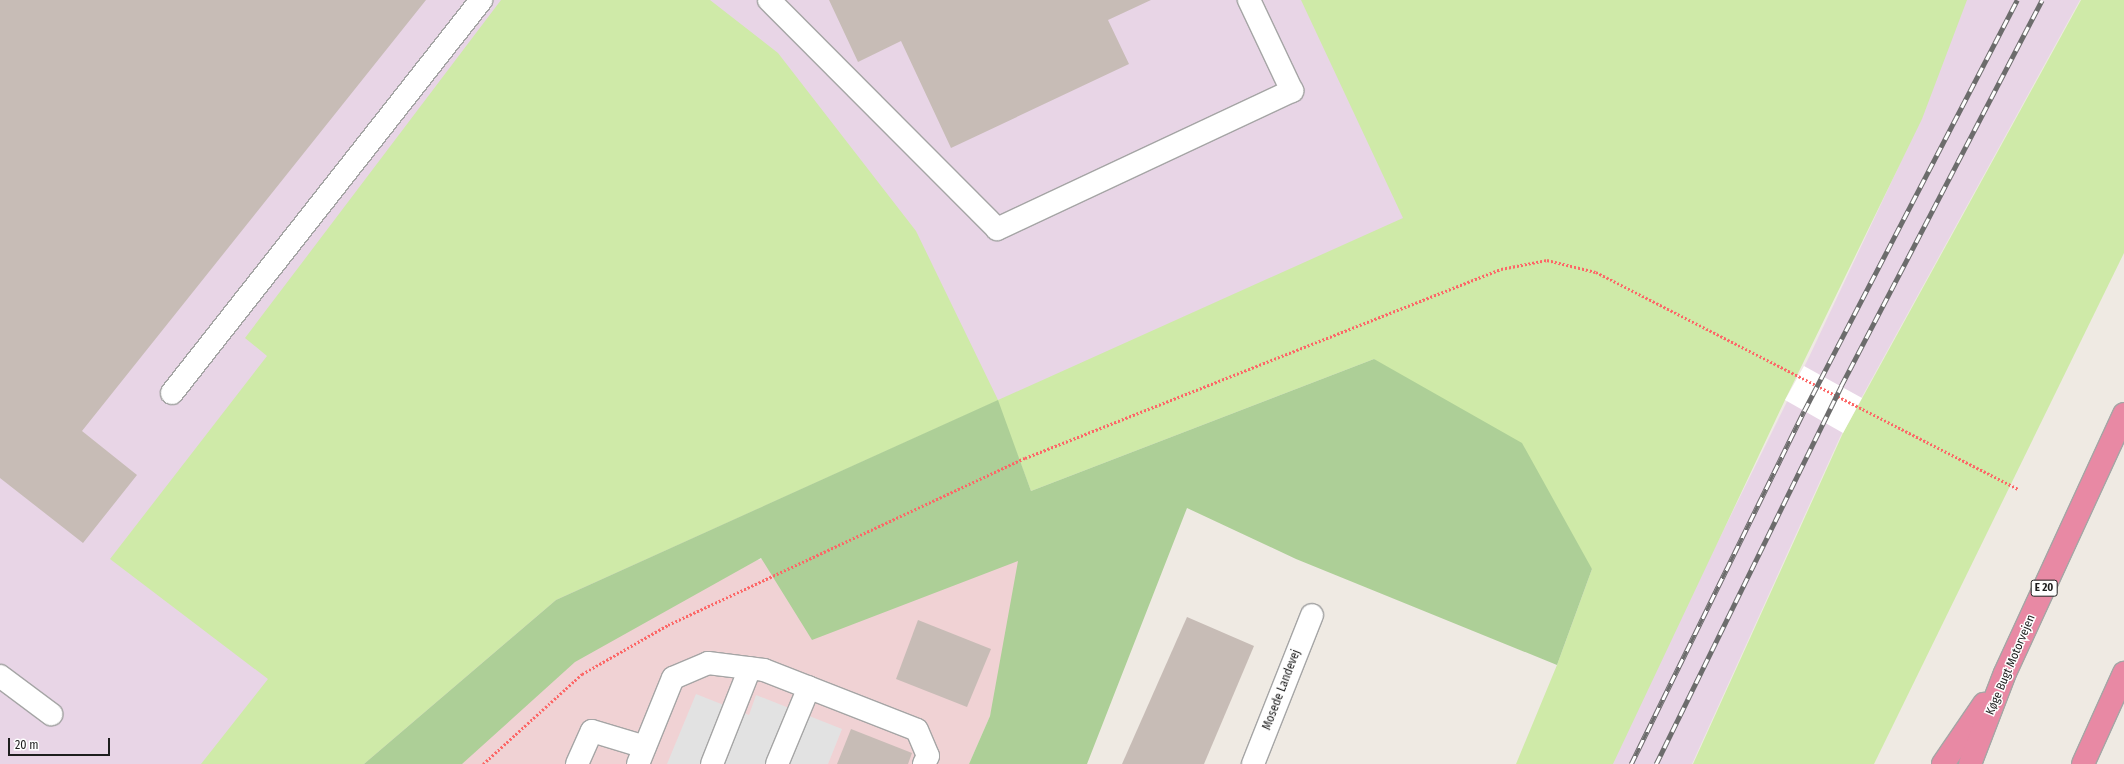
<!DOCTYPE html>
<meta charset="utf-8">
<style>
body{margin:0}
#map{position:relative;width:2124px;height:764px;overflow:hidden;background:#efeae3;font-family:"Fira Sans Condensed",sans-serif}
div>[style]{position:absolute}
.commercial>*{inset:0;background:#f0d2d4}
.industrial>*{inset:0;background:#e8d5e6}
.grass>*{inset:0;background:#cfeaa8}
.forest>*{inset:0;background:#adcf97}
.parking>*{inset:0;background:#e2e2e2}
.pier>*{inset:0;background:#fff}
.building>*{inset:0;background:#c7bcb6}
.path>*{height:2.5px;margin-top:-1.25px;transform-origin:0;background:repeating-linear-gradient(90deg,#fc6767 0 2px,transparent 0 4px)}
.roads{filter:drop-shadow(1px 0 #a5a5a5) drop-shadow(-1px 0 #a5a5a5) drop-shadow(0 1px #a5a5a5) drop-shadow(0 -1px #a5a5a5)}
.minor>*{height:22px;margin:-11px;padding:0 11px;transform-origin:11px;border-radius:11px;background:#fff}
.highway>*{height:22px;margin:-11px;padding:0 11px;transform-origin:11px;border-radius:11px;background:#e889a4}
.rail>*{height:4.5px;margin-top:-2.25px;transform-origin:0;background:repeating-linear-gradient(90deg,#fff 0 9px,#6c6c6c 0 18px);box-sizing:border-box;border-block:1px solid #6c6c6c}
span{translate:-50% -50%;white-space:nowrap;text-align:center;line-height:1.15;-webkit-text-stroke:3px #fff;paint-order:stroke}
.shield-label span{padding:1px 3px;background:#fff;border:1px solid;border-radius:3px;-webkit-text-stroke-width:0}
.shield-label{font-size:11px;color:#1e1e1e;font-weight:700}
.street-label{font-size:12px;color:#1e1e1e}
.scale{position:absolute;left:8px;top:738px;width:102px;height:18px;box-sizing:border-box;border:2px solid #1e1e1e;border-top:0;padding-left:5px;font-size:12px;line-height:14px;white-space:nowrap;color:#1e1e1e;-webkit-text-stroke:3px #fff;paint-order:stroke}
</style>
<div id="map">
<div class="commercial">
<div style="clip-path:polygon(1051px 502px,990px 716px,969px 764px,364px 764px,556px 600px)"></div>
</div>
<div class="industrial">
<div style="clip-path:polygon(0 0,2080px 0,1841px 435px,1692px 764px,1608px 764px,1810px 355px,1921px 119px,556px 600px,364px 764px,0 764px)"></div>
</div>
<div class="grass">
<div style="clip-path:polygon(501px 0,710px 0,778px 53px,916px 231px,998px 400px,1403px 218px,1301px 0,1967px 0,1922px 119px,1785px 400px,1613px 764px,1516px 764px,1557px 665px,1592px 569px,1374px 359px,1031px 491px,997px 401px,556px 600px,364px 764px,201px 764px,268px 679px,110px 559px,267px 356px,245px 338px)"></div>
<div style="clip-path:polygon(2081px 0,2124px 0,2124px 253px,1874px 764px,1693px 764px,1843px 433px)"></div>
</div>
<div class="forest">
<div style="clip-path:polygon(1374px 359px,1522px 443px,1592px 569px,1557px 665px,1296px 559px,1187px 508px,1087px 764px,969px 764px,990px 716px,1018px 561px,812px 640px,761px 558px,575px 662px,462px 764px,364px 764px,556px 600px,998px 400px,1031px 491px)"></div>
</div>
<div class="parking">
<div style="clip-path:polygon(696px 694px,749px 715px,756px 695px,842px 729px,828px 764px,667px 764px)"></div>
</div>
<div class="pier">
<div style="clip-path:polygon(1804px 366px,1862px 398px,1843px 433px,1785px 400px)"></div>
</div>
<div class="building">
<div style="clip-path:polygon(0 0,426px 0,82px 431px,137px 475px,83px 543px,0 478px)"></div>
<div style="clip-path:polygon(829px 0,1151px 0,1108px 20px,1129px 64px,951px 148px,901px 41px,858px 62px)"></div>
<div style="clip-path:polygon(1187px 617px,1254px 646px,1204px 764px,1122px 764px)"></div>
<div style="clip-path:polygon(918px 620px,991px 649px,967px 707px,896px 679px)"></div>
<div style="clip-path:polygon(851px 729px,912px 753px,908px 764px,837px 764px)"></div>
</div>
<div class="path">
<div style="left:483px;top:764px;width:134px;rotate:-42.3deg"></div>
<div style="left:582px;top:674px;width:99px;rotate:-29.7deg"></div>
<div style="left:668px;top:625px;width:394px;rotate:-25.1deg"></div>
<div style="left:1025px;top:458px;width:512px;rotate:-21.66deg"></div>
<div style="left:1501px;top:269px;width:47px;rotate:-11.1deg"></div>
<div style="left:1547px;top:260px;width:50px;rotate:13.8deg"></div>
<div style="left:1596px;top:272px;width:475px;rotate:27.2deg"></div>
</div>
<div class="roads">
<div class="minor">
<div style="left:769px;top:0;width:323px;rotate:45.1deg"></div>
<div style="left:997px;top:229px;width:326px;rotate:-25.1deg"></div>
<div style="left:1292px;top:91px;width:101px;rotate:-115.3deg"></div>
<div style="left:172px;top:393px;width:500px;rotate:-51.8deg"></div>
<div style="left:0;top:676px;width:64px;rotate:36.7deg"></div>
<div style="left:577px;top:764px;width:36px;rotate:-66deg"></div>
<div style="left:592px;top:731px;width:55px;rotate:16.8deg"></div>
<div style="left:638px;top:764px;width:93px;rotate:-67.9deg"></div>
<div style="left:673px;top:678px;width:38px;rotate:-23deg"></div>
<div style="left:708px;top:663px;width:56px;rotate:7.1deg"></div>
<div style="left:764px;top:670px;width:164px;rotate:21.4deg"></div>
<div style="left:917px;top:730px;width:28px;rotate:67deg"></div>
<div style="left:928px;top:756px;width:9px;rotate:117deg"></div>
<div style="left:712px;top:764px;width:103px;rotate:-68.4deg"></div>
<div style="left:777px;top:764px;width:83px;rotate:-67.4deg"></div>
<div style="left:1253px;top:764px;width:160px;rotate:-68.4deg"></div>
</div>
<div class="highway">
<div style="left:1943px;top:764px;width:73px;rotate:-55.7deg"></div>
<div style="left:1970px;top:764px;width:97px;rotate:-69deg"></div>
<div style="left:2005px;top:673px;width:285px;rotate:-65.3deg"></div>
<div style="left:2083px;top:764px;width:100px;rotate:-65.7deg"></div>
</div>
</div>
<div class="rail">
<div style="left:1631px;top:764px;width:393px;rotate:-63.9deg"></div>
<div style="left:1804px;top:411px;width:463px;rotate:-62.6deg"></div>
<div style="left:1656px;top:764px;width:421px;rotate:-63.9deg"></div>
<div style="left:1841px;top:386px;width:435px;rotate:-62.5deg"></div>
</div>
<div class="shield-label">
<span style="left:2044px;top:588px">E 20</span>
</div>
<div class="street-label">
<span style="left:2011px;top:665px;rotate:-67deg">Køge Bugt Motorvejen</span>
<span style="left:1282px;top:690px;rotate:-69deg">Mosede Landevej</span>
</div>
<div class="scale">20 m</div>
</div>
